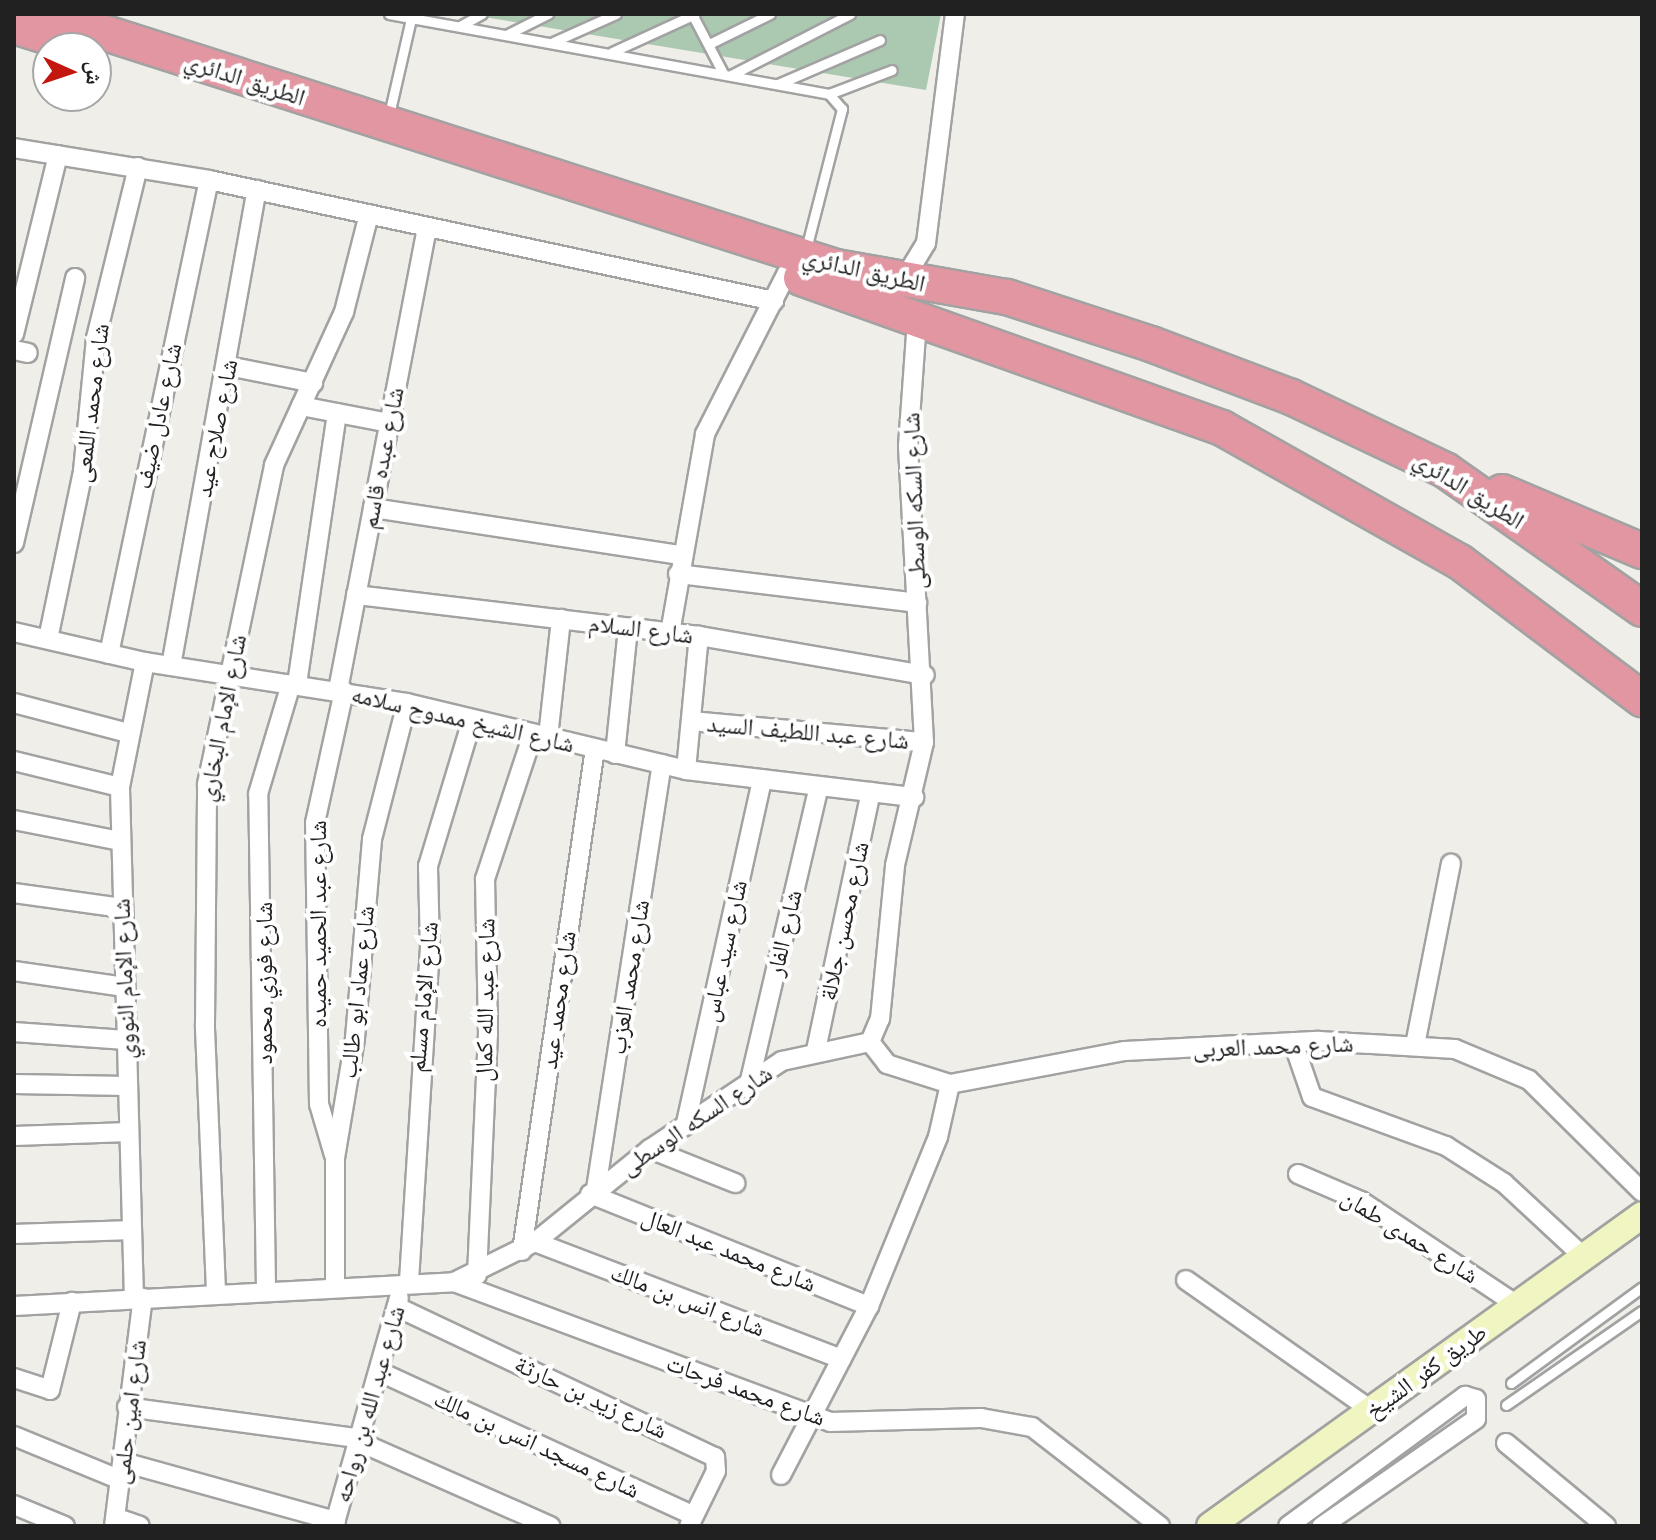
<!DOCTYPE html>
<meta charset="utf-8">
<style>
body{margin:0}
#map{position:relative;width:1656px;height:1540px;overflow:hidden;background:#f0eee8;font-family:Helvetica,"Noto Naskh Arabic",sans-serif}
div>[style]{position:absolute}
.cemetery>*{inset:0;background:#abc8b0}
.roads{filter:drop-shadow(2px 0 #a2a2a2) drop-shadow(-2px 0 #a2a2a2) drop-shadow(0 2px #a2a2a2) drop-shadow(0 -2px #a2a2a2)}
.lane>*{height:9px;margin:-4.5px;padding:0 4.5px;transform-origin:4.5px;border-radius:4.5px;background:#fff}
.street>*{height:18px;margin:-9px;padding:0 9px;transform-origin:9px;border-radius:9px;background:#fff}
.secondary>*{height:26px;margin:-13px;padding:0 13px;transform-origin:13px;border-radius:13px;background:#f1f5c1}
.highway>*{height:34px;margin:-17px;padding:0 17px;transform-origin:17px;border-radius:17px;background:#e196a2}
span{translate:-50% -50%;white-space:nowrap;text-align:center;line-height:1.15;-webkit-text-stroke:8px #fff;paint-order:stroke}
.street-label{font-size:24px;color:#212121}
.frame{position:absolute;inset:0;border:16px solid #212121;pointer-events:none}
.north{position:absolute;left:32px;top:32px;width:80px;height:80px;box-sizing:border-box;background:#fff;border:2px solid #a6a6a6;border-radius:50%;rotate:93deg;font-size:22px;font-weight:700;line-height:32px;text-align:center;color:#212121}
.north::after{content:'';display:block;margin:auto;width:28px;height:36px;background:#c2160f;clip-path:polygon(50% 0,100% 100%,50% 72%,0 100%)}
</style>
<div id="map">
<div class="cemetery">
<div style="clip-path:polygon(466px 14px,941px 14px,926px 90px)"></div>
</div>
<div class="roads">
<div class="lane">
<div style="left:389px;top:14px;width:447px;rotate:10.3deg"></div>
<div style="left:829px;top:94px;width:67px;rotate:-20.9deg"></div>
<div style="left:692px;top:14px;width:67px;rotate:62.3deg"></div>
<div style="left:460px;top:26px;width:25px;rotate:-29deg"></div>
<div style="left:508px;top:34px;width:45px;rotate:-26.6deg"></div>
<div style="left:553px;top:42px;width:69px;rotate:-24deg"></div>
<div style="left:709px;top:44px;width:68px;rotate:-26.2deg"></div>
<div style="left:612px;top:52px;width:91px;rotate:-24.6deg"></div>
<div style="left:731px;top:75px;width:134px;rotate:-27.1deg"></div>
<div style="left:778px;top:84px;width:111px;rotate:-23.3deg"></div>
<div style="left:388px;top:119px;width:108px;rotate:-77.1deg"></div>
<div style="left:806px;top:249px;width:145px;rotate:-75.6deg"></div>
<div style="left:842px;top:109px;width:20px;rotate:-131deg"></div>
<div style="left:1511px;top:1383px;width:162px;rotate:-36.2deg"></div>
<div style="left:1506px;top:1405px;width:165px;rotate:-34.7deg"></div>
</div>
<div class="street">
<div style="left:14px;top:148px;width:198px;rotate:9.3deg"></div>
<div style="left:209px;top:180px;width:578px;rotate:12.09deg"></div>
<div style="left:903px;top:281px;width:44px;rotate:-58.8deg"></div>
<div style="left:926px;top:243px;width:231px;rotate:-82.8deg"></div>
<div style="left:14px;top:334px;width:184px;rotate:-76.2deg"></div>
<div style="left:14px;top:350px;width:14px;rotate:12deg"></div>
<div style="left:228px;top:366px;width:87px;rotate:11.3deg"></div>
<div style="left:301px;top:406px;width:90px;rotate:10.9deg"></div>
<div style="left:373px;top:508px;width:312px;rotate:8.7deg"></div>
<div style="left:14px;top:543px;width:272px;rotate:-77deg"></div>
<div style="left:678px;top:574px;width:241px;rotate:6.9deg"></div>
<div style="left:356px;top:595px;width:345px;rotate:6.8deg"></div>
<div style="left:699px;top:636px;width:229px;rotate:9.8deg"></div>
<div style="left:14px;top:632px;width:134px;rotate:12.9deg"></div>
<div style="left:145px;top:662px;width:265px;rotate:8.9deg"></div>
<div style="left:407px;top:703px;width:287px;rotate:13.5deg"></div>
<div style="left:686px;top:770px;width:230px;rotate:6.8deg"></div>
<div style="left:670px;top:633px;width:202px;rotate:-80deg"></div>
<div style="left:705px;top:434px;width:181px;rotate:-63deg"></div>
<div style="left:48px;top:639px;width:172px;rotate:-78.2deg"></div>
<div style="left:83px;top:471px;width:134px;rotate:-84.4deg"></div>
<div style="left:96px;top:338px;width:176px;rotate:-76.2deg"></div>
<div style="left:109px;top:654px;width:484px;rotate:-78.1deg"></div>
<div style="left:171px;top:666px;width:484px;rotate:-79.8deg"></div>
<div style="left:297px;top:684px;width:274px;rotate:-81.6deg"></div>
<div style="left:338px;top:690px;width:471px;rotate:-79.1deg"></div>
<div style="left:14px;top:703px;width:118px;rotate:14.7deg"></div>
<div style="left:691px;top:721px;width:234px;rotate:5.2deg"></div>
<div style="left:548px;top:737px;width:119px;rotate:-83.7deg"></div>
<div style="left:615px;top:754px;width:127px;rotate:-84.1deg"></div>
<div style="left:14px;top:761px;width:109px;rotate:13.8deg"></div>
<div style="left:686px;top:770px;width:135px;rotate:-84.5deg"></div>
<div style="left:14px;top:820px;width:108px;rotate:11.2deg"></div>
<div style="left:14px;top:893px;width:109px;rotate:7.9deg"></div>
<div style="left:14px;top:971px;width:112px;rotate:8.2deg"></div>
<div style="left:14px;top:1032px;width:112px;rotate:4.1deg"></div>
<div style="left:870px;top:1042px;width:28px;rotate:52deg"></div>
<div style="left:887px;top:1064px;width:66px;rotate:17.6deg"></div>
<div style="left:950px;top:1084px;width:178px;rotate:-10.7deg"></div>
<div style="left:1125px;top:1051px;width:194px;rotate:-3deg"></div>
<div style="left:1319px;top:1041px;width:136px;rotate:3.4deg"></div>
<div style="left:1455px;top:1049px;width:80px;rotate:22.7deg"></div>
<div style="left:1529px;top:1080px;width:159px;rotate:44.7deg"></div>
<div style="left:1293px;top:1042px;width:58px;rotate:70.9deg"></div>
<div style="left:1312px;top:1097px;width:143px;rotate:20.1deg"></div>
<div style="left:1446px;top:1146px;width:69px;rotate:32.5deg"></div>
<div style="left:1504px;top:1183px;width:109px;rotate:42.8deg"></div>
<div style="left:1415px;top:1045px;width:185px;rotate:-78.8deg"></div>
<div style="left:816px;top:1050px;width:264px;rotate:-78deg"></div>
<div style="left:750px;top:1080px;width:302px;rotate:-76.8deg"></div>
<div style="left:14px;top:1084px;width:114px;rotate:1deg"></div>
<div style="left:686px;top:1123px;width:352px;rotate:-77.5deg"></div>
<div style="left:14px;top:1136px;width:115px;rotate:-2deg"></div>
<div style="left:650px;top:1149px;width:92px;rotate:21.8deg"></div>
<div style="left:334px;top:1155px;width:53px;rotate:-106.4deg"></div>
<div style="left:319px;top:1104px;width:281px;rotate:-90.8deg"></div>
<div style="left:315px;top:823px;width:135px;rotate:-77.6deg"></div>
<div style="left:1298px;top:1174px;width:69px;rotate:23.2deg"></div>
<div style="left:1361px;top:1201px;width:187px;rotate:33.7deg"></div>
<div style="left:596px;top:1189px;width:430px;rotate:-81.2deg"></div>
<div style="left:590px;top:1194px;width:301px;rotate:21.9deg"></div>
<div style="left:14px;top:1234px;width:118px;rotate:-1.9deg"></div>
<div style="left:535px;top:1242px;width:328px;rotate:20.9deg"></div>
<div style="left:522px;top:1251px;width:507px;rotate:-81.73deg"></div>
<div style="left:477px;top:1275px;width:241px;rotate:-87.4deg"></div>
<div style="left:488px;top:1034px;width:155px;rotate:-91.1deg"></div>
<div style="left:485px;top:879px;width:153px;rotate:-71.7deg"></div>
<div style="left:1186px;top:1280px;width:226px;rotate:35.1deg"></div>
<div style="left:409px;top:1281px;width:333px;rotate:-86.4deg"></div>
<div style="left:430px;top:949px;width:83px;rotate:-91.4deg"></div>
<div style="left:428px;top:866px;width:152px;rotate:-73.2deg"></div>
<div style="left:454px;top:1282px;width:401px;rotate:20.4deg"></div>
<div style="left:830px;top:1422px;width:151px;rotate:-1.5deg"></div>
<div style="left:981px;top:1418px;width:52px;rotate:10deg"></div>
<div style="left:1032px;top:1427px;width:162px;rotate:37.7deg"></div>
<div style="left:335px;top:1284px;width:126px;rotate:-90deg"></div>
<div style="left:335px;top:1158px;width:122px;rotate:-80.5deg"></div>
<div style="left:355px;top:1038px;width:200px;rotate:-85.1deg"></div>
<div style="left:372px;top:839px;width:140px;rotate:-75.6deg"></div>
<div style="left:266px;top:1287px;width:493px;rotate:-90.9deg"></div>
<div style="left:258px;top:794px;width:115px;rotate:-73.3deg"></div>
<div style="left:216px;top:1291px;width:267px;rotate:-92.4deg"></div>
<div style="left:205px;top:1024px;width:240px;rotate:-89.5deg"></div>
<div style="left:207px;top:784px;width:326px;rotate:-78.1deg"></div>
<div style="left:274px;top:465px;width:168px;rotate:-65.4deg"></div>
<div style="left:344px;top:312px;width:101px;rotate:-75.7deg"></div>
<div style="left:134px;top:1299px;width:512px;rotate:-91.57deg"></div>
<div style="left:120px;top:787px;width:127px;rotate:-78.7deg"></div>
<div style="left:14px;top:1306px;width:441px;rotate:-3.1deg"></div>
<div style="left:454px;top:1282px;width:90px;rotate:-26.3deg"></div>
<div style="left:535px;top:1242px;width:148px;rotate:-39deg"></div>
<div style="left:650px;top:1149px;width:159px;rotate:-33.7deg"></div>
<div style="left:782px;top:1061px;width:90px;rotate:-12.2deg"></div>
<div style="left:870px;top:1042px;width:25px;rotate:-67deg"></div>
<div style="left:880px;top:1019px;width:155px;rotate:-84.4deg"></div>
<div style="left:895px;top:865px;width:126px;rotate:-76.7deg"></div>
<div style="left:924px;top:742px;width:296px;rotate:-93.1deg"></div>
<div style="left:908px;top:446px;width:127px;rotate:-85.9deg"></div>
<div style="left:397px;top:1307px;width:352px;rotate:25.3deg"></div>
<div style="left:715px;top:1457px;width:14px;rotate:86deg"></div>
<div style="left:716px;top:1471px;width:61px;rotate:116.1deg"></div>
<div style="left:380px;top:1372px;width:345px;rotate:24.6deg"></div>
<div style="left:14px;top:1378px;width:38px;rotate:18deg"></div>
<div style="left:50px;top:1390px;width:91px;rotate:-76deg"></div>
<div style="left:127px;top:1407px;width:238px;rotate:7.7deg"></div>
<div style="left:14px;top:1436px;width:116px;rotate:22.4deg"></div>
<div style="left:362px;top:1443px;width:206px;rotate:23.8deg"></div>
<div style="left:1506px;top:1443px;width:130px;rotate:39.7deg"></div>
<div style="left:123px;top:1462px;width:221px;rotate:15.5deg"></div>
<div style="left:781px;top:1475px;width:191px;rotate:-62.5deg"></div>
<div style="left:869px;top:1306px;width:183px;rotate:-67.8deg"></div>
<div style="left:938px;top:1137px;width:54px;rotate:-77.2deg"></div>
<div style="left:14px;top:1505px;width:55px;rotate:22.4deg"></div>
<div style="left:117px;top:1518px;width:24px;rotate:19deg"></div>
<div style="left:114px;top:1526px;width:230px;rotate:-82.8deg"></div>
<div style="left:334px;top:1526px;width:237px;rotate:-74.1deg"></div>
<div style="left:1288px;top:1526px;width:220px;rotate:-36.3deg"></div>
<div style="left:1465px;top:1396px;width:11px;rotate:15deg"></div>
<div style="left:1476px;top:1399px;width:20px;rotate:90deg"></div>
<div style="left:1476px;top:1419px;width:188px;rotate:145.2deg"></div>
</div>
<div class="secondary">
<div style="left:1210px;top:1526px;width:532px;rotate:-35.75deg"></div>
</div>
<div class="highway">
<div style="left:46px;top:14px;width:830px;rotate:17.76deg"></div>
<div style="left:836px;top:267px;width:174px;rotate:10deg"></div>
<div style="left:1007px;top:297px;width:151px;rotate:18.1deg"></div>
<div style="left:1151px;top:344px;width:150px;rotate:20.7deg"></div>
<div style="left:1291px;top:397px;width:170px;rotate:25.4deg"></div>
<div style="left:1445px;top:470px;width:241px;rotate:35.2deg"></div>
<div style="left:14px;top:26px;width:60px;rotate:17.5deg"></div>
<div style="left:801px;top:278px;width:447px;rotate:19.6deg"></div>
<div style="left:1222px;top:428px;width:273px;rotate:29.4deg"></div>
<div style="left:1460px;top:562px;width:228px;rotate:37deg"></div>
<div style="left:1502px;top:492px;width:152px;rotate:22.9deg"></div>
</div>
</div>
<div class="street-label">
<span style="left:245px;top:79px;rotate:18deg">الطريق الدائري</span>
<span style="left:864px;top:270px;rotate:13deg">الطريق الدائري</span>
<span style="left:91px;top:403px;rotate:-83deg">شارع محمد اللمعى</span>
<span style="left:158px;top:416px;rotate:-78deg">شارع عادل ضيف</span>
<span style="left:216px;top:428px;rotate:-79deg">شارع صلاح عيد</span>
<span style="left:382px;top:458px;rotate:-79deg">شارع عبده قاسم</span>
<span style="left:1469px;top:490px;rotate:32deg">الطريق الدائري</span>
<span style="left:914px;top:501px;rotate:-92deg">شارع السكه الوسطى</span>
<span style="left:641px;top:629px;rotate:7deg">شارع السلام</span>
<span style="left:222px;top:718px;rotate:-79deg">شارع الإمام البخاري</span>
<span style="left:463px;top:719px;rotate:13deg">شارع الشيخ ممدوح سلامه</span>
<span style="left:808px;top:732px;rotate:5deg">شارع عبد اللطيف السيد</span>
<span style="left:844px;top:921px;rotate:-78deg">شارع محسن جلالة</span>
<span style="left:318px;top:924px;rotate:-90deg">شارع عبد الحميد حميده</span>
<span style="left:784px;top:933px;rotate:-77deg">شارع الفار</span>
<span style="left:724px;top:951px;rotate:-78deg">شارع سيد عباس</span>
<span style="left:629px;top:977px;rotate:-81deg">شارع محمد العزب</span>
<span style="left:124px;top:979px;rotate:-92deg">شارع الإمام النووي</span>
<span style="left:264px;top:983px;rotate:-90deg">شارع فوزي محمود</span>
<span style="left:357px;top:992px;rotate:-84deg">شارع عماد ابو طالب</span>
<span style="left:423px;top:997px;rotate:-85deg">شارع الإمام مسلم</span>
<span style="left:485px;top:1000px;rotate:-89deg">شارع عبد الله كمال</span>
<span style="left:558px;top:1000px;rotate:-82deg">شارع محمد عيد</span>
<span style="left:1273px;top:1046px;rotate:-2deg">شارع محمد العربى</span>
<span style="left:696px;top:1120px;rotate:-34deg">شارع السكه الوسطى</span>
<span style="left:1410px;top:1236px;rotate:32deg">شارع حمدى طمان</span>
<span style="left:729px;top:1250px;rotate:22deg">شارع محمد عبد العال</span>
<span style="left:688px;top:1300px;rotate:21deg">شارع انس بن مالك</span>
<span style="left:1426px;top:1371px;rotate:-36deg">طريق كفر الشيخ</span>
<span style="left:746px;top:1390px;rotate:20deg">شارع محمد فرحات</span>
<span style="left:591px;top:1397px;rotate:25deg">شارع زيد بن حارثة</span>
<span style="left:369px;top:1404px;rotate:-74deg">شارع عبد الله بن رواحه</span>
<span style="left:129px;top:1412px;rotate:-83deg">شارع امين حلمى</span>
<span style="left:537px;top:1444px;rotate:25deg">شارع مسجد انس بن مالك</span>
</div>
<div class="frame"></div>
<div class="north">ش</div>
</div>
